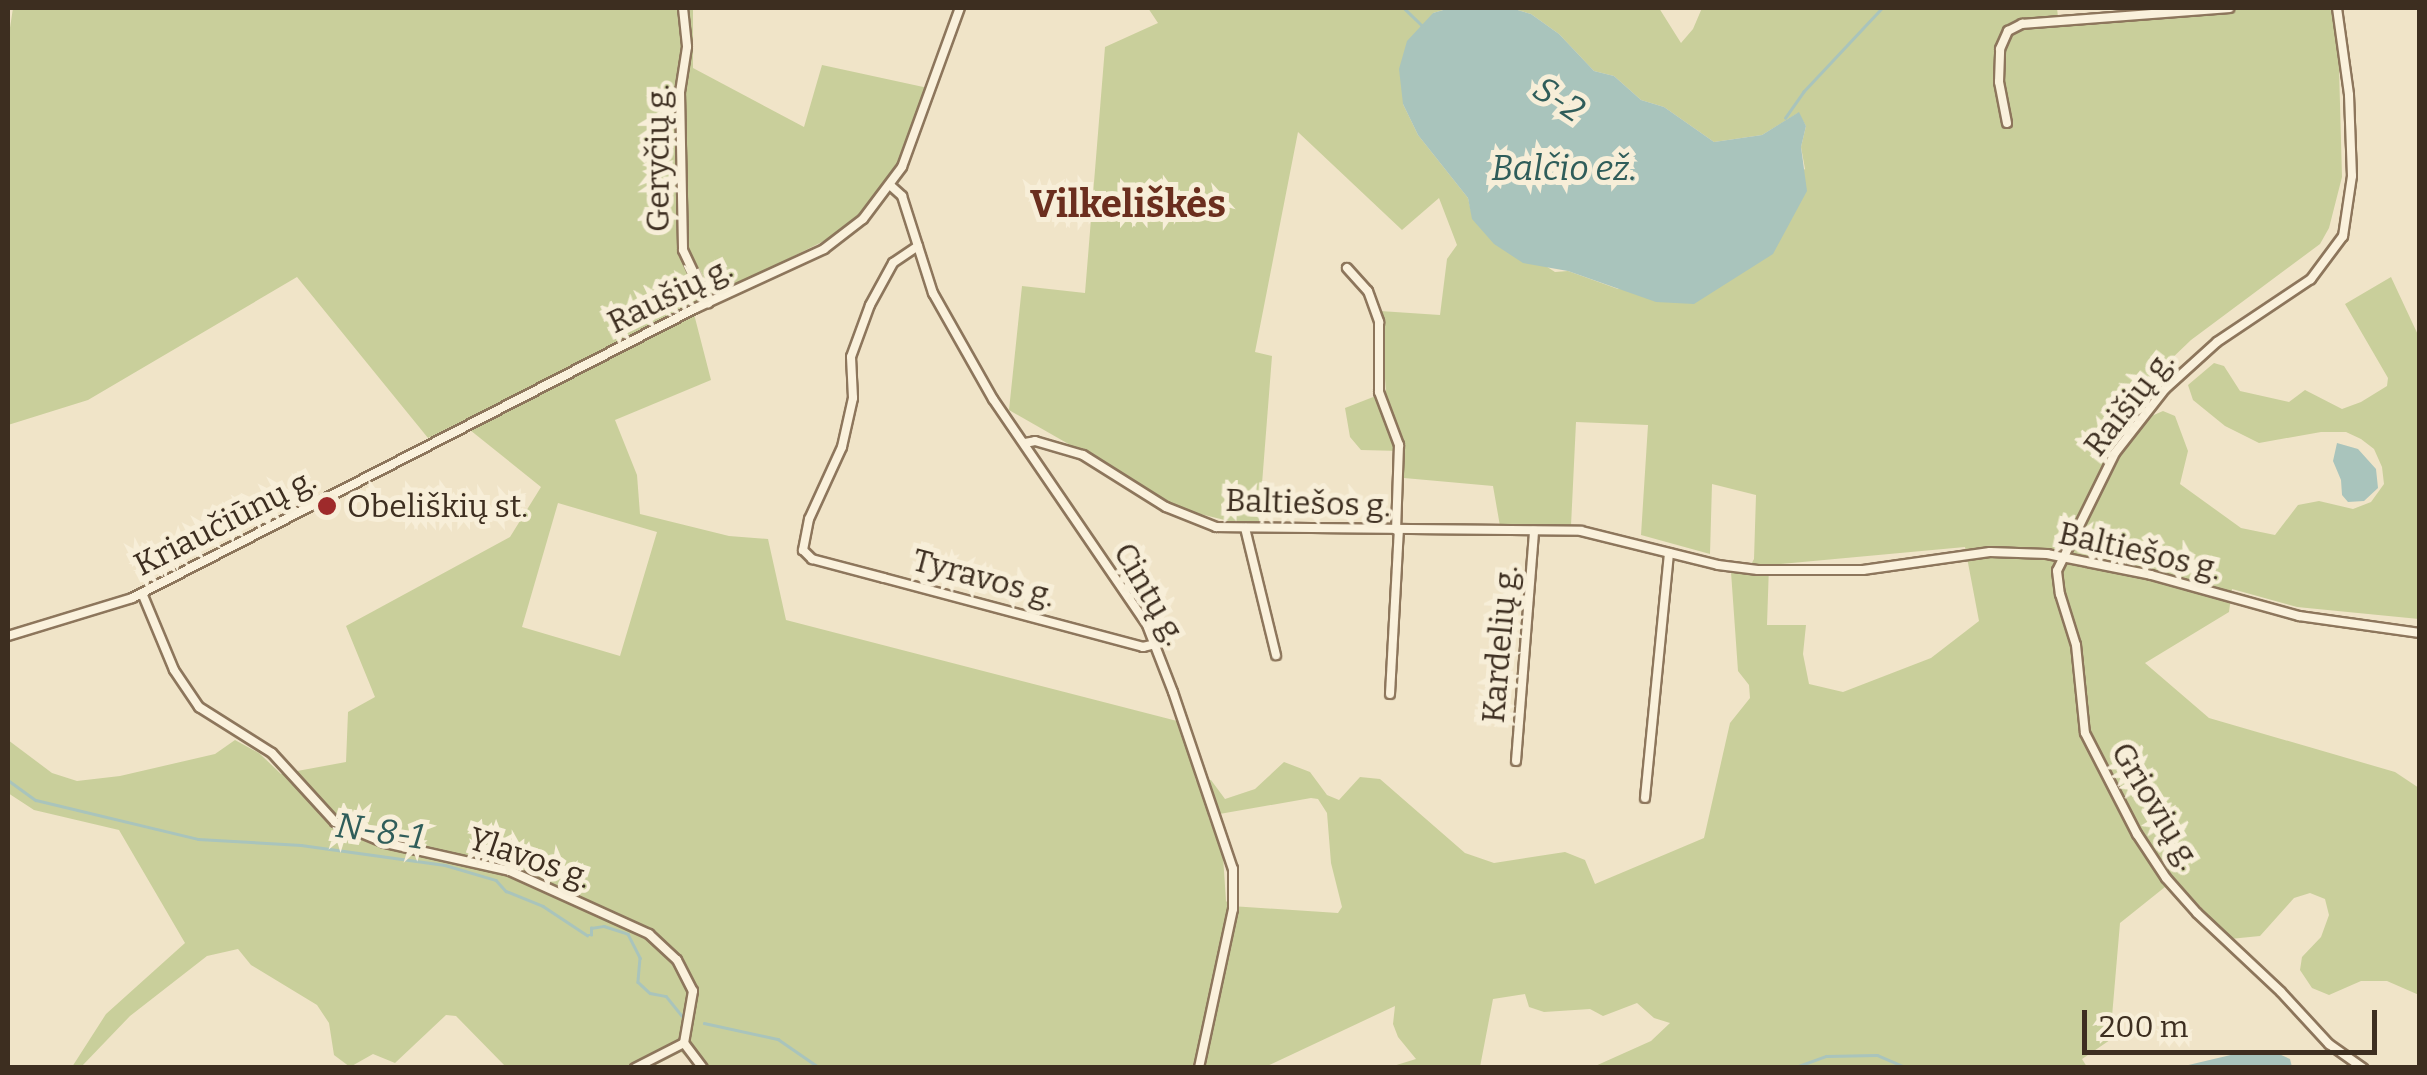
<!DOCTYPE html>
<meta charset="utf-8">
<style>
body{margin:0}
#map{position:relative;width:2427px;height:1075px;overflow:hidden;background:#f0e4c8;font-family:Bitter,serif}
div>[style]{position:absolute}
.green>*{inset:0;background:#c9cf9b}
.water>*{inset:0;background:#a9c4bc}
.stream>*{height:2.5px;margin:-1.25px;padding:0 1.25px;transform-origin:1.25px;border-radius:1.25px;background:#a9c4bc}
.roads{filter:drop-shadow(2px 0 #8d765c) drop-shadow(-2px 0 #8d765c) drop-shadow(0 2px #8d765c) drop-shadow(0 -2px #8d765c)}
.street>*{height:8px;margin:-4px;padding:0 4px;transform-origin:4px;border-radius:4px;background:#faf1dc}
.dots>*{width:28px;height:28px;translate:-50% -50%;box-sizing:border-box;border:5px solid #f7eed8;border-radius:50%}
span{translate:-50% -50%;white-space:nowrap;text-align:center;line-height:1.15;-webkit-text-stroke:10px #f7eed8;paint-order:stroke}
.street-label{font-size:32px;color:#3d2e20}
.poi-label{font-size:32px;color:#3d2e20}
.left{translate:0 -50%;text-align:left}
.water-label{font-size:35px;color:#2f5d5a;font-style:italic}
.quarter-label{font-size:38px;color:#6b2e1e;font-weight:700}
.frame{position:absolute;inset:0;border:10px solid #3d2e20;pointer-events:none}
.scale{position:absolute;left:2082px;top:1010px;width:295px;height:45px;box-sizing:border-box;border:5px solid #3d2e20;border-top:0;padding-left:12px;font-size:30px;line-height:35px;white-space:nowrap;color:#3d2e20;-webkit-text-stroke:8px #f7eed8;paint-order:stroke}
</style>
<div id="map">
<div class="green">
<div style="clip-path:polygon(13px 8px,693px 8px,693px 68px,804px 127px,822px 65px,928px 88px,898px 166px,862px 215px,834px 236px,428px 438px,297px 277px,88px 400px,8px 425px,8px 41px)"></div>
<div style="clip-path:polygon(evenodd,1148px 8px,1450px 8px,1433px 13px,1403px 104px,1418px 135px,1468px 198px,1473px 219px,1555px 272px,1568px 271px,1618px 289px,1805px 169px,1801px 147px,1806px 126px,1798px 113px,1762px 135px,1714px 142px,1664px 107px,1641px 100px,1614px 76px,1594px 71px,1559px 34px,1531px 14px,1511px 8px,1659px 8px,1681px 43px,1693px 29px,1702px 8px,2057px 8px,2058px 17px,2167px 8px,2330px 8px,2338px 31px,2342px 177px,2329px 228px,2320px 244px,2191px 340px,2118px 410px,2121px 418px,2140px 421px,2163px 411px,2175px 416px,2188px 451px,2180px 484px,2241px 528px,2275px 535px,2298px 505px,2319px 501px,2353px 509px,2371px 502px,2384px 484px,2382px 467px,2374px 449px,2361px 439px,2346px 432px,2321px 432px,2259px 443px,2225px 426px,2193px 400px,2188px 385px,2214px 363px,2224px 366px,2240px 391px,2289px 402px,2305px 390px,2342px 409px,2361px 402px,2387px 386px,2388px 378px,2345px 304px,2391px 277px,2419px 337px,2419px 619px,2297px 607px,2232px 589px,2229px 612px,2145px 663px,2209px 718px,2395px 772px,2419px 788px,2419px 995px,2387px 981px,2361px 981px,2329px 995px,2312px 988px,2300px 970px,2302px 957px,2321px 937px,2329px 915px,2325px 899px,2310px 893px,2294px 898px,2260px 936px,2230px 939px,2175px 879px,2120px 923px,2110px 1040px,2082px 1059px,2087px 1067px,1593px 1067px,1651px 1041px,1670px 1023px,1654px 1018px,1637px 1003px,1603px 1016px,1590px 1009px,1544px 1012px,1529px 1007px,1525px 994px,1493px 999px,1480px 1067px,1390px 1067px,1416px 1059px,1398px 1037px,1393px 1024px,1395px 1006px,1265px 1067px,698px 1068px,681px 1052px,652px 1067px,506px 1067px,456px 1016px,446px 1015px,395px 1063px,373px 1054px,350px 1067px,334px 1055px,329px 1023px,317px 1005px,251px 965px,238px 949px,207px 956px,130px 1016px,81px 1067px,72px 1067px,106px 1014px,185px 943px,119px 830px,34px 810px,8px 793px,8px 740px,52px 773px,77px 781px,120px 776px,215px 754px,235px 740px,259px 753px,281px 774px,346px 762px,348px 712px,375px 697px,346px 626px,510px 537px,541px 487px,470px 430px,694px 314px,711px 380px,615px 420px,637px 475px,640px 514px,729px 536px,768px 539px,786px 620px,1181px 722px,1196px 781px,1211px 780px,1225px 799px,1255px 789px,1284px 762px,1310px 772px,1327px 795px,1339px 800px,1360px 777px,1380px 779px,1465px 853px,1494px 863px,1565px 852px,1585px 860px,1595px 884px,1704px 838px,1730px 723px,1750px 698px,1749px 685px,1738px 671px,1731px 572px,1746px 574px,1754px 559px,1756px 495px,1712px 484px,1710px 554px,1641px 535px,1648px 425px,1576px 422px,1571px 526px,1500px 526px,1493px 486px,1404px 478px,1401px 451px,1361px 450px,1350px 437px,1345px 408px,1386px 392px,1380px 311px,1440px 315px,1447px 259px,1457px 245px,1439px 198px,1402px 230px,1298px 132px,1255px 352px,1272px 356px,1259px 522px,1241px 524px,1184px 510px,1009px 410px,1022px 286px,1085px 293px,1105px 47px,1158px 23px,1148px 8px,558px 503px,657px 532px,620px 656px,522px 627px,558px 503px,1148px 8px,1965px 547px,1979px 621px,1931px 658px,1843px 692px,1809px 684px,1803px 654px,1806px 625px,1767px 625px,1769px 565px,1965px 547px,1148px 8px,1311px 798px,1318px 799px,1327px 813px,1331px 863px,1342px 907px,1338px 913px,1231px 906px,1226px 901px,1223px 856px,1208px 816px,1311px 798px)"></div>
</div>
<div class="water">
<div style="clip-path:polygon(1450px 8px,1511px 8px,1531px 14px,1559px 34px,1594px 71px,1614px 76px,1641px 100px,1664px 107px,1714px 142px,1762px 135px,1799px 112px,1806px 126px,1801px 147px,1807px 191px,1773px 254px,1694px 304px,1656px 302px,1568px 271px,1523px 263px,1494px 244px,1472px 219px,1468px 198px,1418px 135px,1403px 104px,1399px 69px,1407px 41px,1433px 13px)"></div>
<div style="clip-path:polygon(2337px 443px,2358px 449px,2376px 469px,2378px 488px,2364px 501px,2348px 502px,2342px 495px,2341px 480px,2333px 461px)"></div>
<div style="clip-path:polygon(2235px 1054px,2279px 1054px,2290px 1059px,2292px 1067px,2180px 1067px)"></div>
</div>
<div class="stream">
<div style="left:1404px;top:8px;width:28px;rotate:44deg"></div>
<div style="left:1785px;top:118px;width:32px;rotate:-55deg"></div>
<div style="left:1803px;top:92px;width:115px;rotate:-46.8deg"></div>
<div style="left:8px;top:780px;width:34px;rotate:36deg"></div>
<div style="left:36px;top:800px;width:167px;rotate:13.5deg"></div>
<div style="left:198px;top:839px;width:103px;rotate:3.3deg"></div>
<div style="left:301px;top:845px;width:145px;rotate:7.9deg"></div>
<div style="left:445px;top:865px;width:53px;rotate:16.4deg"></div>
<div style="left:496px;top:880px;width:15px;rotate:48deg"></div>
<div style="left:506px;top:891px;width:40px;rotate:22deg"></div>
<div style="left:543px;top:906px;width:53px;rotate:33.4deg"></div>
<div style="left:587px;top:935px;width:4px"></div>
<div style="left:591px;top:935px;width:7px;rotate:-90deg"></div>
<div style="left:591px;top:928px;width:13px;rotate:-9deg"></div>
<div style="left:604px;top:926px;width:25px;rotate:18deg"></div>
<div style="left:628px;top:934px;width:27px;rotate:63deg"></div>
<div style="left:640px;top:958px;width:24px;rotate:95deg"></div>
<div style="left:638px;top:982px;width:16px;rotate:43deg"></div>
<div style="left:650px;top:993px;width:16px;rotate:11deg"></div>
<div style="left:666px;top:996px;width:26px;rotate:51deg"></div>
<div style="left:704px;top:1023px;width:76px;rotate:12.2deg"></div>
<div style="left:778px;top:1039px;width:51px;rotate:34.6deg"></div>
<div style="left:2290px;top:1066px;width:40px;rotate:2.9deg"></div>
<div style="left:1793px;top:1068px;width:35px;rotate:-20deg"></div>
<div style="left:1826px;top:1056px;width:51px;rotate:-1.1deg"></div>
<div style="left:1877px;top:1055px;width:33px;rotate:23deg"></div>
</div>
<div class="roads">
<div class="street">
<div style="left:683px;top:8px;width:39px;rotate:84deg"></div>
<div style="left:687px;top:47px;width:46px;rotate:98.8deg"></div>
<div style="left:680px;top:92px;width:158px;rotate:88.9deg"></div>
<div style="left:683px;top:250px;width:59px;rotate:64.7deg"></div>
<div style="left:2337px;top:8px;width:88px;rotate:82.1deg"></div>
<div style="left:2349px;top:95px;width:81px;rotate:87.9deg"></div>
<div style="left:2352px;top:176px;width:61px;rotate:98.5deg"></div>
<div style="left:2343px;top:236px;width:54px;rotate:126.7deg"></div>
<div style="left:2311px;top:279px;width:113px;rotate:146.2deg"></div>
<div style="left:2217px;top:342px;width:70px;rotate:137.9deg"></div>
<div style="left:2165px;top:389px;width:81px;rotate:128deg"></div>
<div style="left:2115px;top:453px;width:131px;rotate:116.2deg"></div>
<div style="left:2057px;top:571px;width:23px;rotate:83deg"></div>
<div style="left:2060px;top:594px;width:53px;rotate:72.6deg"></div>
<div style="left:2076px;top:645px;width:88px;rotate:84.2deg"></div>
<div style="left:2085px;top:733px;width:114px;rotate:62.8deg"></div>
<div style="left:2137px;top:834px;width:53px;rotate:56.6deg"></div>
<div style="left:2166px;top:878px;width:47px;rotate:48.5deg"></div>
<div style="left:2197px;top:913px;width:115px;rotate:43.2deg"></div>
<div style="left:2281px;top:992px;width:71px;rotate:47.3deg"></div>
<div style="left:2329px;top:1044px;width:42px;rotate:35.2deg"></div>
<div style="left:2007px;top:123px;width:42px;rotate:-101deg"></div>
<div style="left:1999px;top:82px;width:33px;rotate:-88deg"></div>
<div style="left:2000px;top:49px;width:20px;rotate:-66deg"></div>
<div style="left:2008px;top:31px;width:16px;rotate:-27deg"></div>
<div style="left:2022px;top:24px;width:208px;rotate:-4.4deg"></div>
<div style="left:891px;top:186px;width:15px;rotate:42deg"></div>
<div style="left:902px;top:196px;width:102px;rotate:72.3deg"></div>
<div style="left:933px;top:293px;width:122px;rotate:60.5deg"></div>
<div style="left:993px;top:399px;width:273px;rotate:55.7deg"></div>
<div style="left:1147px;top:625px;width:72px;rotate:68.8deg"></div>
<div style="left:1173px;top:692px;width:187px;rotate:71.3deg"></div>
<div style="left:1233px;top:869px;width:40px;rotate:90deg"></div>
<div style="left:1233px;top:909px;width:163px;rotate:102.1deg"></div>
<div style="left:918px;top:246px;width:30px;rotate:146deg"></div>
<div style="left:893px;top:263px;width:48px;rotate:118.7deg"></div>
<div style="left:870px;top:305px;width:55px;rotate:110.1deg"></div>
<div style="left:851px;top:357px;width:41px;rotate:87.2deg"></div>
<div style="left:853px;top:398px;width:50px;rotate:102.7deg"></div>
<div style="left:842px;top:447px;width:79px;rotate:114.6deg"></div>
<div style="left:809px;top:519px;width:32px;rotate:101deg"></div>
<div style="left:803px;top:550px;width:13px;rotate:45deg"></div>
<div style="left:812px;top:559px;width:74px;rotate:14.8deg"></div>
<div style="left:884px;top:578px;width:268px;rotate:14.9deg"></div>
<div style="left:1143px;top:647px;width:12px;rotate:-14deg"></div>
<div style="left:1347px;top:268px;width:31px;rotate:48deg"></div>
<div style="left:1368px;top:291px;width:33px;rotate:70deg"></div>
<div style="left:1379px;top:322px;width:70px;rotate:90deg"></div>
<div style="left:1379px;top:392px;width:57px;rotate:69.3deg"></div>
<div style="left:1399px;top:445px;width:85px;rotate:92deg"></div>
<div style="left:1025px;top:443px;width:10px;rotate:-11deg"></div>
<div style="left:1035px;top:441px;width:50px;rotate:16.3deg"></div>
<div style="left:1083px;top:455px;width:98px;rotate:32.1deg"></div>
<div style="left:1166px;top:507px;width:54px;rotate:21.8deg"></div>
<div style="left:1216px;top:527px;width:365px;rotate:0.6deg"></div>
<div style="left:1581px;top:531px;width:141px;rotate:13.9deg"></div>
<div style="left:1718px;top:565px;width:40px;rotate:7.1deg"></div>
<div style="left:1758px;top:570px;width:105px"></div>
<div style="left:1863px;top:570px;width:128px;rotate:-8.1deg"></div>
<div style="left:1990px;top:552px;width:57px;rotate:2deg"></div>
<div style="left:2047px;top:554px;width:106px;rotate:11.4deg"></div>
<div style="left:2151px;top:575px;width:154px;rotate:15.5deg"></div>
<div style="left:2299px;top:616px;width:122px;rotate:8deg"></div>
<div style="left:1245px;top:528px;width:131px;rotate:76.3deg"></div>
<div style="left:142px;top:593px;width:83px;rotate:67.4deg"></div>
<div style="left:174px;top:670px;width:45px;rotate:56deg"></div>
<div style="left:199px;top:707px;width:86px;rotate:32.2deg"></div>
<div style="left:272px;top:753px;width:93px;rotate:47.6deg"></div>
<div style="left:335px;top:822px;width:54px;rotate:22.8deg"></div>
<div style="left:385px;top:843px;width:128px;rotate:12.6deg"></div>
<div style="left:510px;top:871px;width:153px;rotate:24.4deg"></div>
<div style="left:649px;top:934px;width:38px;rotate:43deg"></div>
<div style="left:677px;top:960px;width:35px;rotate:63deg"></div>
<div style="left:693px;top:991px;width:53px;rotate:99.8deg"></div>
<div style="left:8px;top:636px;width:130px;rotate:-17deg"></div>
<div style="left:132px;top:598px;width:634px;rotate:-27.21deg"></div>
<div style="left:696px;top:308px;width:141px;rotate:-24.7deg"></div>
<div style="left:824px;top:249px;width:49px;rotate:-37.6deg"></div>
<div style="left:863px;top:219px;width:65px;rotate:-53.1deg"></div>
<div style="left:902px;top:167px;width:169px;rotate:-70deg"></div>
<div style="left:1390px;top:694px;width:164px;rotate:-86.9deg"></div>
<div style="left:1516px;top:761px;width:231px;rotate:-85.5deg"></div>
<div style="left:1645px;top:798px;width:246px;rotate:-84.4deg"></div>
<div style="left:684px;top:1043px;width:31px;rotate:53deg"></div>
<div style="left:635px;top:1068px;width:55px;rotate:-27deg"></div>
</div>
</div>
<div class="dots">
<div style="left:327px;top:506px;background:#9e2a2b"></div>
</div>
<div class="street-label">
<span style="left:658px;top:158px;rotate:-90deg">Geryčių g.</span>
<span style="left:670px;top:295px;rotate:-26deg">Raušių g.</span>
<span style="left:2129px;top:403px;rotate:-52deg">Raišių g.</span>
<span style="left:1308px;top:503px;rotate:2deg">Baltiešos g.</span>
<span style="left:225px;top:522px;rotate:-27deg">Kriaučiūnų g.</span>
<span style="left:2140px;top:551px;rotate:13deg">Baltiešos g.</span>
<span style="left:984px;top:578px;rotate:15deg">Tyravos g.</span>
<span style="left:1150px;top:594px;rotate:60deg">Cintų g.</span>
<span style="left:1500px;top:644px;rotate:-85deg">Kardelių g.</span>
<span style="left:2156px;top:806px;rotate:59deg">Griovių g.</span>
<span style="left:530px;top:858px;rotate:19deg">Ylavos g.</span>
</div>
<div class="poi-label">
<span class="left" style="left:347px;top:506px">Obeliškių st.</span>
</div>
<div class="water-label">
<span style="left:1559px;top:99px;rotate:33deg">S-2</span>
<span style="left:1564px;top:168px">Balčio ež.</span>
<span style="left:380px;top:831px;rotate:8deg">N-8-1</span>
</div>
<div class="quarter-label">
<span style="left:1128px;top:205px">Vilkeliškės</span>
</div>
<div class="frame"></div>
<div class="scale">200 m</div>
</div>
